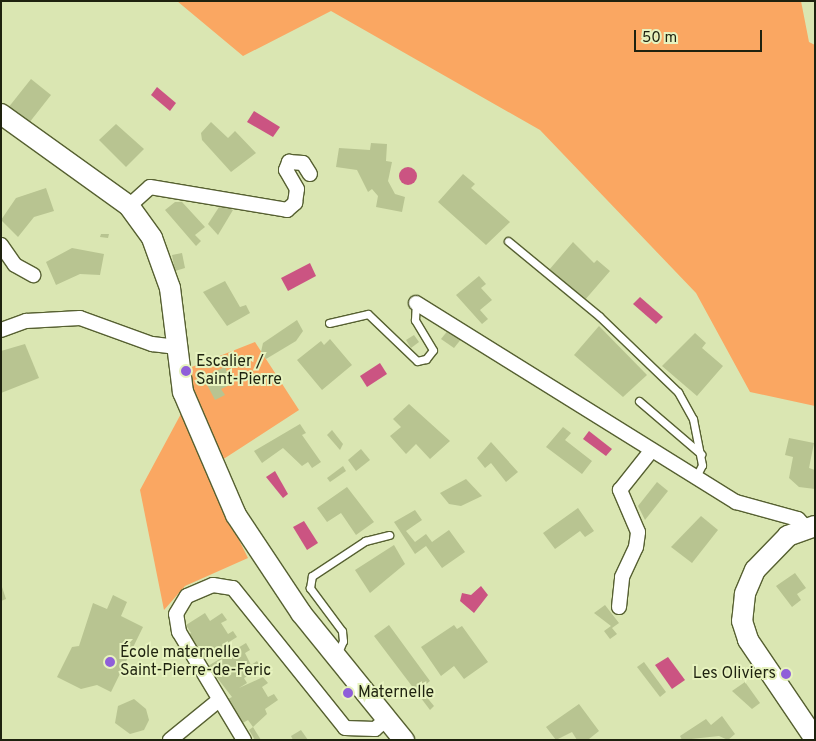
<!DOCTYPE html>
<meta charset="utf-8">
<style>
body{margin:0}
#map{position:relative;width:816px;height:741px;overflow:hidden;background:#dae6b2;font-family:Overpass,sans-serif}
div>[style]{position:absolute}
.green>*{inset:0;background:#faa762}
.water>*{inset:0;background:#cb5482}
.round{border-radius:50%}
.building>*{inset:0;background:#b8c491}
.roads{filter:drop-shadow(1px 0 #566031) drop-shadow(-1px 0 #566031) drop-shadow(0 1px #566031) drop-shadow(0 -1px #566031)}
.lane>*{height:7px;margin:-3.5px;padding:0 3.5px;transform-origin:3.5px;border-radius:3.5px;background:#fff}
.street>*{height:14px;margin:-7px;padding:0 7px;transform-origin:7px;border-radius:7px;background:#fff}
.secondary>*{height:20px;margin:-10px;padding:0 10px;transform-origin:10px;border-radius:10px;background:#fff}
.dots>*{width:14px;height:14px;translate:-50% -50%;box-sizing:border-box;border:2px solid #e7f3bf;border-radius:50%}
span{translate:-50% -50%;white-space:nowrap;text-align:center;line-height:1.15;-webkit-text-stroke:4px #e7f3bf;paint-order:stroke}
.poi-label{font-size:16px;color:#1e220f}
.left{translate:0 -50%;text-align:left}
.right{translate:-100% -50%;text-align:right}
.frame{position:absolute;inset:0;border:2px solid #1e220f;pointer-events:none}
.scale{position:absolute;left:634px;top:30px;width:128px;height:22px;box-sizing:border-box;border:2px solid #1e220f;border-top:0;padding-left:6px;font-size:15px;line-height:18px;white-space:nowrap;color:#1e220f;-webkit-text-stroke:4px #e7f3bf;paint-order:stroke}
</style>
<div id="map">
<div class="green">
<div style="clip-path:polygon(177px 1px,801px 1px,809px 42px,815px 45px,815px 406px,750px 392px,696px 293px,540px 130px,331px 11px,243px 56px)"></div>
<div style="clip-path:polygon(255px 342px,299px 410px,205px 471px,248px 558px,185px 586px,164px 610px,140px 490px,190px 397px,184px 370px)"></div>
</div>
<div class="water">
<div style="clip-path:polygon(157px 87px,176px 103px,170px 111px,151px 95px)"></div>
<div style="clip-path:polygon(254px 111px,280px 127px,273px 137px,247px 122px)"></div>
<div class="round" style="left:399px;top:167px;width:18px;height:18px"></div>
<div style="clip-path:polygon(310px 263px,316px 276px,288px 291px,281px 278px)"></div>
<div style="clip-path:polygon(640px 297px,663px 317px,656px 324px,633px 304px)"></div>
<div style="clip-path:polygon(380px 363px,387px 374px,367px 387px,360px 376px)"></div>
<div style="clip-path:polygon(589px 431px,612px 449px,606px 456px,583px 439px)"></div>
<div style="clip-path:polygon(275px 471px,288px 494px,283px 498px,266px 477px)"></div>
<div style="clip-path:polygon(304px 521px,318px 543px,307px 550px,293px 527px)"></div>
<div style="clip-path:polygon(481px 586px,488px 595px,474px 613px,460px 601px,462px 593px,471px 595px)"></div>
<div style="clip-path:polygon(668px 657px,685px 680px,672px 689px,655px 665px)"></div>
</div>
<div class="building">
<div style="clip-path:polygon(31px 79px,51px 95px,29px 123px,8px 108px)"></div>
<div style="clip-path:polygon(211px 122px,228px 138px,235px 131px,256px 153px,231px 172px,202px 140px,201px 133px)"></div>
<div style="clip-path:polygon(116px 124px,144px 149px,126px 167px,99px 140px)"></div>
<div style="clip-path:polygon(371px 143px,387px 144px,386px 161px,392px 162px,388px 181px,395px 194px,405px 197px,402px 212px,376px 207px,378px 196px,372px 189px,368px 192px,357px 170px,336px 167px,339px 148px,370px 150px)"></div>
<div style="clip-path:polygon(463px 174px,475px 184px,471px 188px,510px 222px,486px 245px,438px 202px)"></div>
<div style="clip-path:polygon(46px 188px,54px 211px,34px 217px,18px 237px,1px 220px,16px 198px)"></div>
<div style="clip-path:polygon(175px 202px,182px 202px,205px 227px,195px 235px,201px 241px,196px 246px,165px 210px)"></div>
<div style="clip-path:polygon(221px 204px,233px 210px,218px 235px,208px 224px)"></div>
<div style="clip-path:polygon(101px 234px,109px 234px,108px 238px,100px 237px)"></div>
<div style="clip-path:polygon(573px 242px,594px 263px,597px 260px,610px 271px,584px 301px,549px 270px)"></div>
<div style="clip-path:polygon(72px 248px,104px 254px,100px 275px,80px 274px,56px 285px,46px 262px)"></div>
<div style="clip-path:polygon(182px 253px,185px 268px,175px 271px,172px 255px)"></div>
<div style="clip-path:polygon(479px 276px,486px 284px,481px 288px,492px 300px,480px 310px,488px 319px,482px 324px,456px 295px)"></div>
<div style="clip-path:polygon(225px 281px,240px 307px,246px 305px,250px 313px,227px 326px,203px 292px)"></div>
<div style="clip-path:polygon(297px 320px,303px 331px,296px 341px,266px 359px,261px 352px,263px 343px)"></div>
<div style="clip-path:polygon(599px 326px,647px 375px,623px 397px,574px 355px)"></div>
<div style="clip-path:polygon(449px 329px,462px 338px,454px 348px,441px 339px)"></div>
<div style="clip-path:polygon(695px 333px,706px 343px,702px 348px,723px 366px,697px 396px,662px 366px)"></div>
<div style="clip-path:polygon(414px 335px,419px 342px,411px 348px,406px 340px)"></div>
<div style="clip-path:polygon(330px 339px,352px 365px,322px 390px,297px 360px,321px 341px,324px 345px)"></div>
<div style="clip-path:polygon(25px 344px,39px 378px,1px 393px,1px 351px)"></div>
<div style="clip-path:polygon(225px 367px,232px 384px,221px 389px,225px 395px,215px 400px,203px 377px)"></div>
<div style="clip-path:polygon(409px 404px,450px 441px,430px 459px,416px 444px,406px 454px,390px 436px,401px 427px,393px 419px)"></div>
<div style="clip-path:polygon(300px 424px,306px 433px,302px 435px,321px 462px,312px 468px,308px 462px,302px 466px,283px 448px,262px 463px,254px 451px)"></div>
<div style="clip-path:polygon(563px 427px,571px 433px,565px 440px,592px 461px,582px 474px,546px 447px)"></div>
<div style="clip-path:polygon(332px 430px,343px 444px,340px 450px,327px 435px)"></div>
<div style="clip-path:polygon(789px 438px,814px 443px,809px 468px,815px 470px,815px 489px,799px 487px,789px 478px,793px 457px,785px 455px)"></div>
<div style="clip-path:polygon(491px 442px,518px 472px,506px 482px,491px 463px,485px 468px,477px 458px)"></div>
<div style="clip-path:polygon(361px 449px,370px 460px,356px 471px,348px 460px)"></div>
<div style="clip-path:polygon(343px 466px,346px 471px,330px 482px,327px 478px)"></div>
<div style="clip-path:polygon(466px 479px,482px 496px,461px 506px,449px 504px,440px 493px)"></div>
<div style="clip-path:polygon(657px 482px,668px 491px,645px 520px,638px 506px)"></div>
<div style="clip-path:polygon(347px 487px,374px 522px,356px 535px,341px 513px,327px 522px,317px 508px)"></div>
<div style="clip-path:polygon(578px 508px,594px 531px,585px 537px,580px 531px,555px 549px,543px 533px)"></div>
<div style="clip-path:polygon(415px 510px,422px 520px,406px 531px,415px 542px,426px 534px,432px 542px,449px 530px,465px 552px,442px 568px,426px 546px,415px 554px,394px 522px)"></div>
<div style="clip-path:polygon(701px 516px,718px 530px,692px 563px,671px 547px)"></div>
<div style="clip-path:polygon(394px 545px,405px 564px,370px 593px,355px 570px)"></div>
<div style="clip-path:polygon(795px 573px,806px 588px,797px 594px,801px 600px,792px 607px,776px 586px)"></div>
<div style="clip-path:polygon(1px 584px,6px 599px,1px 601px)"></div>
<div style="clip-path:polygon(113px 595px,127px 602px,121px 616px,143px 627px,111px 692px,97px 685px,81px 689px,57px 677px,72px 647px,79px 646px,93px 603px,107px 609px)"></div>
<div style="clip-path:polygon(605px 605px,619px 623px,612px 628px,617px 634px,610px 639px,604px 631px,611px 626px,594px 613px)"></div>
<div style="clip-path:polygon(205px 613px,210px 621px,222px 613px,227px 620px,221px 623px,228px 634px,233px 631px,237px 637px,200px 660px,186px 637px,191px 633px,186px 625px)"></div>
<div style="clip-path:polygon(389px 625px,430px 681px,420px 689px,434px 706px,430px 710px,374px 636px)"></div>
<div style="clip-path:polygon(454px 625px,457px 629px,462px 626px,488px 662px,464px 679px,454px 666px,441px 676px,421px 647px)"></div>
<div style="clip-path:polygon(246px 643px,250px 650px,245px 653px,251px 665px,257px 661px,262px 668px,244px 678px,247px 683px,239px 688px,263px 677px,268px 683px,262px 687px,268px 697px,274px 694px,278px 700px,265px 709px,267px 714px,253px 727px,248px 720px,241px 724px,226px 700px,232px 697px,208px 666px)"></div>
<div style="clip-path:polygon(644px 662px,666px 692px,660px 697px,637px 667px)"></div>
<div style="clip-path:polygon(745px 682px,760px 703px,752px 709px,732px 691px)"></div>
<div style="clip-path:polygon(134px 699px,146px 709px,149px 720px,144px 730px,130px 734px,115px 723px,118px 706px)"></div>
<div style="clip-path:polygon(579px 704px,599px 731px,589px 739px,577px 740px,572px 732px,556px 740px,546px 727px)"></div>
<div style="clip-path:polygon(722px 716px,735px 734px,728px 740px,719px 736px,682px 740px,680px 736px,706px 719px,711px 725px)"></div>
<div style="clip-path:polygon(253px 727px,261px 740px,255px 740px,249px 730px)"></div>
<div style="clip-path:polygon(301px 730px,308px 740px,293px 740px,291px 736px)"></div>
</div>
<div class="roads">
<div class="lane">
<div style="left:508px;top:241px;width:118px;rotate:39.5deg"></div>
<div style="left:599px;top:316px;width:110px;rotate:43.9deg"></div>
<div style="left:678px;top:392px;width:31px;rotate:61deg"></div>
<div style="left:693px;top:419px;width:47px;rotate:78.9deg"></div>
<div style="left:702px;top:465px;width:13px;rotate:117deg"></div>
<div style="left:329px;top:323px;width:40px;rotate:-13deg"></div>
<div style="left:368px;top:314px;width:68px;rotate:43.8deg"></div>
<div style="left:417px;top:361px;width:9px;rotate:-13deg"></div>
<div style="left:426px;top:359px;width:11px;rotate:-52deg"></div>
<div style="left:433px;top:350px;width:35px;rotate:-121deg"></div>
<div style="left:415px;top:320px;width:17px;rotate:-87deg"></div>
<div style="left:639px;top:401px;width:82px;rotate:40.5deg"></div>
<div style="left:337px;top:655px;width:15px;rotate:-67deg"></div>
<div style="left:343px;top:641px;width:10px;rotate:-96deg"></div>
<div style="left:342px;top:631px;width:54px;rotate:-126.7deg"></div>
<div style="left:310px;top:588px;width:12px;rotate:-81deg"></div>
<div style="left:312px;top:576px;width:64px;rotate:-33.4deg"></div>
<div style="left:365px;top:541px;width:25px;rotate:-14deg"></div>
</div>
<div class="street">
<div style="left:129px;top:206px;width:28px;rotate:-42deg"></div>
<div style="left:150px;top:187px;width:139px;rotate:9.5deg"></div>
<div style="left:287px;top:210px;width:11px;rotate:-41deg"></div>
<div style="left:295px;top:203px;width:14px;rotate:-82deg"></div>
<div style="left:297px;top:189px;width:22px;rotate:-120deg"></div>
<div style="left:286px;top:170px;width:9px;rotate:-69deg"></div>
<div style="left:289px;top:162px;width:14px;rotate:4deg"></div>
<div style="left:303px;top:163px;width:13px;rotate:58deg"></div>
<div style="left:1px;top:245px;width:24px;rotate:55deg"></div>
<div style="left:15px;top:265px;width:21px;rotate:29deg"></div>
<div style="left:416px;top:303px;width:377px;rotate:31.9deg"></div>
<div style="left:736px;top:502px;width:64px;rotate:15.3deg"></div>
<div style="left:798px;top:519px;width:12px;rotate:48deg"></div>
<div style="left:1px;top:330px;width:27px;rotate:-20deg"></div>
<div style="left:26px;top:321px;width:54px;rotate:-3.2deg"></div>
<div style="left:80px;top:318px;width:77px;rotate:19.9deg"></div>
<div style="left:152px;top:344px;width:23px;rotate:7deg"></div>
<div style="left:619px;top:607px;width:30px;rotate:-84deg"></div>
<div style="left:622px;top:577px;width:33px;rotate:-65deg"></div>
<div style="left:636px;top:547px;width:15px;rotate:-82deg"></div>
<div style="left:638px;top:532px;width:46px;rotate:-113.2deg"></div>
<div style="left:620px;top:490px;width:50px;rotate:-51.5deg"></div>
<div style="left:170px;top:740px;width:63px;rotate:-39.2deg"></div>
<div style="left:244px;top:740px;width:126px;rotate:-121deg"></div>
<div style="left:179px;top:632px;width:18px;rotate:-99deg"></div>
<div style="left:176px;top:614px;width:21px;rotate:-59deg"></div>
<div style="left:187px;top:596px;width:28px;rotate:-23deg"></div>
<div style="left:213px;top:585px;width:20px;rotate:9deg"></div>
<div style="left:233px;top:588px;width:179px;rotate:51.3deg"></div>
<div style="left:345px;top:728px;width:30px;rotate:2deg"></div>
<div style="left:375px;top:729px;width:16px;rotate:-40deg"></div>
</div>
<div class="secondary">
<div style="left:1px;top:114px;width:158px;rotate:35.7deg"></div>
<div style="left:129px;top:206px;width:39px;rotate:54deg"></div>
<div style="left:152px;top:238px;width:53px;rotate:70.2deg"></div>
<div style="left:170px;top:288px;width:105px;rotate:82.9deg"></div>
<div style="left:183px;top:392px;width:134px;rotate:66.7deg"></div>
<div style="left:236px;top:515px;width:118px;rotate:56.4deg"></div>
<div style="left:301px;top:613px;width:164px;rotate:51deg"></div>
<div style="left:815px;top:526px;width:29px;rotate:160deg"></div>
<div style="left:788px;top:536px;width:47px;rotate:134.1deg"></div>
<div style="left:755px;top:570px;width:26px;rotate:113deg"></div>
<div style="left:745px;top:594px;width:27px;rotate:96deg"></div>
<div style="left:742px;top:621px;width:20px;rotate:72deg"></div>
<div style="left:748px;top:640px;width:120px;rotate:55.9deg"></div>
</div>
</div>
<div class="dots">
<div style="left:186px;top:371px;background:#8f5fd9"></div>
<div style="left:110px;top:662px;background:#8f5fd9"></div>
<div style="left:786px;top:674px;background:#8f5fd9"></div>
<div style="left:348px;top:693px;background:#8f5fd9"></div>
</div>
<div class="poi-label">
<span class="left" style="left:196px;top:371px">Escalier /<br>Saint-Pierre</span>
<span class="left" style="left:120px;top:662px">École maternelle<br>Saint-Pierre-de-Feric</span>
<span class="right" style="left:776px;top:674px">Les Oliviers</span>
<span class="left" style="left:358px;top:693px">Maternelle</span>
</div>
<div class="frame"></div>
<div class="scale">50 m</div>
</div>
